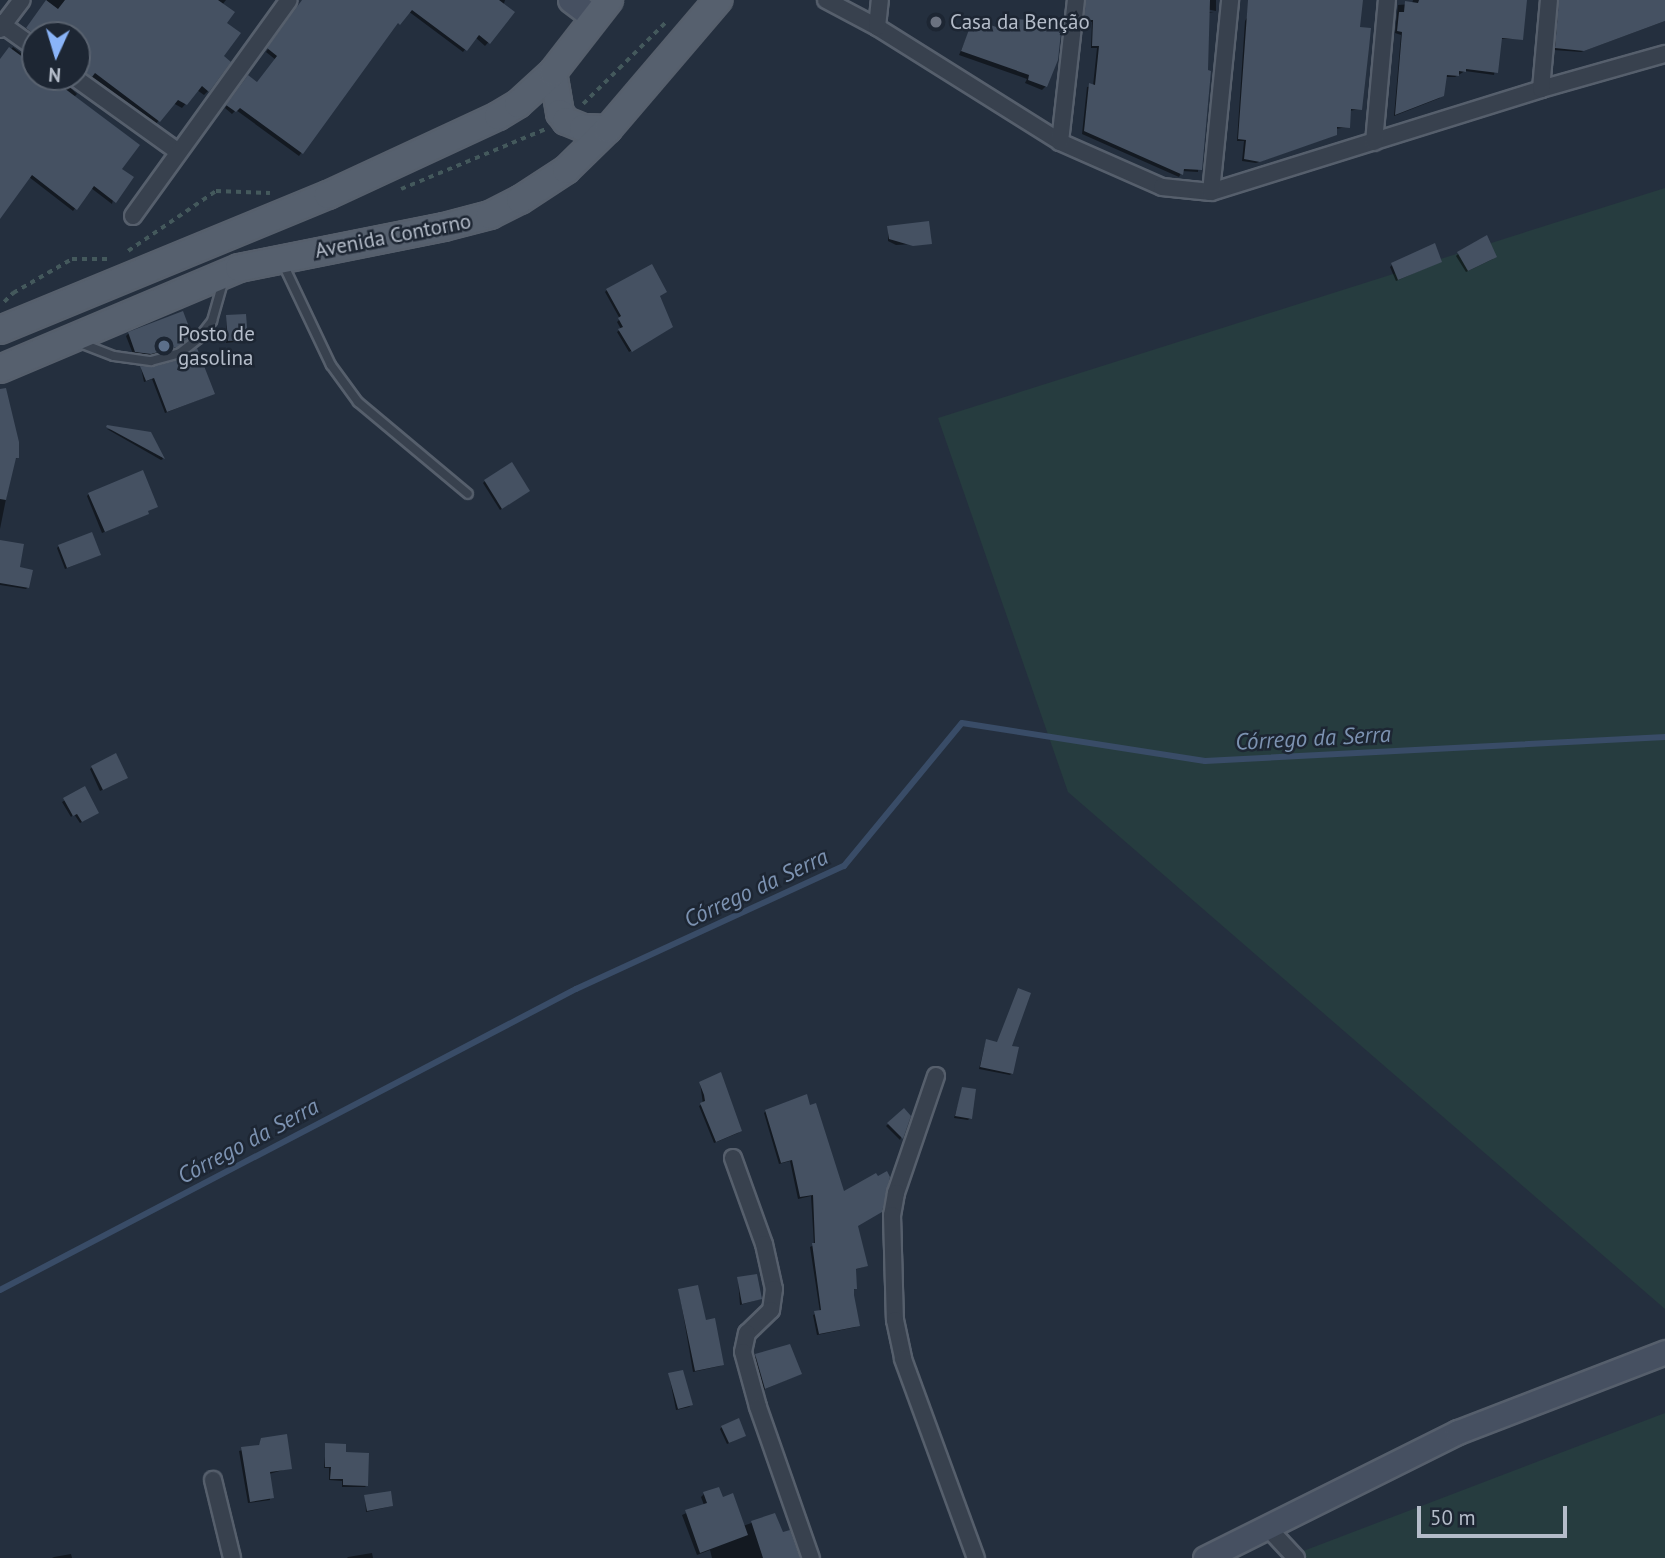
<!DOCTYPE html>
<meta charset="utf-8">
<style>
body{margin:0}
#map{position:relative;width:1665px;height:1558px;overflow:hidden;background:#242f3e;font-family:"PT Sans",sans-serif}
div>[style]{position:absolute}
.green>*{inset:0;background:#263c3f}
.shadow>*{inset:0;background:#0007}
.stream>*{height:6px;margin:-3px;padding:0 3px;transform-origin:3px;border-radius:3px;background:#394c67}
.building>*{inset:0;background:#455162}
.path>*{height:3.5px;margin-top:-1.75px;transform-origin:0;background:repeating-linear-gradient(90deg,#44595c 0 5px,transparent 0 10px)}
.roads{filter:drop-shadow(2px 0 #565f6c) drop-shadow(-2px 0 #565f6c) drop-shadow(0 2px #565f6c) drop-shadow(0 -2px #565f6c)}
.lane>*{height:8px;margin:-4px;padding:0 4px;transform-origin:4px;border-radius:4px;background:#38414e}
.street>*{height:16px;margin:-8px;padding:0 8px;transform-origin:8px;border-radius:8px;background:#38414e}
.secondary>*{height:23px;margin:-11.5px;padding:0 11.5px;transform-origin:11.5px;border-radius:11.5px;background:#465061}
.primary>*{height:26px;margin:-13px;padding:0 13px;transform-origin:13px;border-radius:13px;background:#56606e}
.dots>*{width:19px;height:19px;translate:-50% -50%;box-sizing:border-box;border:4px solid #1d2633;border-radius:50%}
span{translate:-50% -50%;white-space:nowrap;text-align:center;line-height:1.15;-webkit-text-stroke:5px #1d2633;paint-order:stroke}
.poi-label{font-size:21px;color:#b4bcc9}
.left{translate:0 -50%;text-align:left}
.street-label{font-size:21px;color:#b4bcc9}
.water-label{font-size:23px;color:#7c92b1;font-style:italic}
.north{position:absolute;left:21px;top:21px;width:70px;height:70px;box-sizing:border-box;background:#1d2633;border:2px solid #59626f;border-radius:50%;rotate:184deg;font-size:19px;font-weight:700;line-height:28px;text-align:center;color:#b4bcc9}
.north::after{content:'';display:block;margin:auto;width:24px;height:32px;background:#8ab4f8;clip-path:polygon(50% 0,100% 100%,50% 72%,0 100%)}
.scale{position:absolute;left:1417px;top:1506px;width:150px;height:32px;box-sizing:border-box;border:4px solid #b4bcc9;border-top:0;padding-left:9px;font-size:21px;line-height:24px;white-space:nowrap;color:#b4bcc9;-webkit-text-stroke:5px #1d2633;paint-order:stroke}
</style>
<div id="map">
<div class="green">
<div style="clip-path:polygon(1665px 188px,1665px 1309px,1068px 792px,938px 418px)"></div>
<div style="clip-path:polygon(1665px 1413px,1665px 1558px,1285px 1558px)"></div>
</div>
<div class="shadow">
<div style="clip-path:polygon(47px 0,226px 0,222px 5px,225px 23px,221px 57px,208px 91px,204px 95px,197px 90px,182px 108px,173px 103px,155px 125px,90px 77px,87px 80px,77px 75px,77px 35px,35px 35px,35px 42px,23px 33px)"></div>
<div style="clip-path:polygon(303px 0,505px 0,495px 35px,485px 46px,475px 37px,463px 52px,408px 11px,394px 25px,299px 156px,236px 110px,232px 114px,225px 108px,245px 80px,257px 84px,276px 60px,266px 52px)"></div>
<div style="clip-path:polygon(1092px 0,1216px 0,1216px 11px,1201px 8px,1201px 11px,1214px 13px,1208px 13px,1198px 172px,1182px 171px,1179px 177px,1082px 134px,1087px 87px,1093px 86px,1097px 48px,1091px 48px,1092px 22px,1088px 22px)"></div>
<div style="clip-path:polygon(1258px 0,1362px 0,1358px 29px,1360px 109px,1349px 111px,1348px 127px,1335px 129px,1332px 136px,1256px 163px,1242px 161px,1244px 141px,1237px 141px,1245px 21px)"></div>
<div style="clip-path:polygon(1413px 0,1526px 0,1521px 39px,1500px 39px,1494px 75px,1465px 71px,1455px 77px,1445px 77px,1440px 98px,1394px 116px,1401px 35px,1395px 33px,1398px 5px,1412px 4px)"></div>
<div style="clip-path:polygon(1558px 0,1665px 0,1665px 21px,1581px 52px,1554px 50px)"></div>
<div style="clip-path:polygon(1007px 20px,1046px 86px,1042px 90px,1025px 83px,1027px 79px,959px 55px,974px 21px,1001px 30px)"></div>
<div style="clip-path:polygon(13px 47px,22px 54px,19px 57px,35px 69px,35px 77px,46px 77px,60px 87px,64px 82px,77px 94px,74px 97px,120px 169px,112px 204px,91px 188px,73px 211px,29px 177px,0 216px,0 62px)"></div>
<div style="clip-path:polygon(888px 228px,930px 243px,896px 245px,888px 241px)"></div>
<div style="clip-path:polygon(1458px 254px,1493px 259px,1466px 272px,1456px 256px)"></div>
<div style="clip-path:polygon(1440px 262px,1396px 281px,1390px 267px,1392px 265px)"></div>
<div style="clip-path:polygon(607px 290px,658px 296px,669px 329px,629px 352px,617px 332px,621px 329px,617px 322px,620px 319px,605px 292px)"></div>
<div style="clip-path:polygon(182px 313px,190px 335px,173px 349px,147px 356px,133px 354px,126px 336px,128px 334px)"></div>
<div style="clip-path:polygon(227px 317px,246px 339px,244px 341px,226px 343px)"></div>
<div style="clip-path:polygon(141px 368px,152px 369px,211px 395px,165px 413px,152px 379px,144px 382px)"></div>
<div style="clip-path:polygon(0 399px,17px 458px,14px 459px,0 529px)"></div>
<div style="clip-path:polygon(107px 429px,150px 434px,163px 459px,161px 460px)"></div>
<div style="clip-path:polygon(485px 481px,526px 493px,500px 510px,483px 483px)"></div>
<div style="clip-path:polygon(89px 494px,146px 511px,147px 514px,102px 533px,87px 496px)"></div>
<div style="clip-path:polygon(0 542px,28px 587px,26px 589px,0 585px)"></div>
<div style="clip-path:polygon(59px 546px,99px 555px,65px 569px,57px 548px)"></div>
<div style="clip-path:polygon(93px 767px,124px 780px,100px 791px,90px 769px)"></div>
<div style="clip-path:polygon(84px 789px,95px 814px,80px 823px,74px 814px,71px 817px,62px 802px)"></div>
<div style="clip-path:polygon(986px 1041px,1012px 1073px,1010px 1075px,979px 1069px)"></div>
<div style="clip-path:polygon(700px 1083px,740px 1131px,738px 1133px,714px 1143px,699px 1106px,703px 1104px)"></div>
<div style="clip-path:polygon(963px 1089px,970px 1118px,968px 1120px,954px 1118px)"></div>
<div style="clip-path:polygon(766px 1111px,856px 1226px,866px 1266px,854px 1270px,856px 1288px,852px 1291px,856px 1327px,817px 1335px,813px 1315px,820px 1312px,810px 1247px,814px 1245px,811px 1196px,798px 1199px,790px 1161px,779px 1164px,764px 1113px)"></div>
<div style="clip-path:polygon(903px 1111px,909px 1117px,900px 1140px,886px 1126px)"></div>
<div style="clip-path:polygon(738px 1279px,760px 1299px,740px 1305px)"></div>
<div style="clip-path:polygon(679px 1290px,705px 1322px,722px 1364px,720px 1366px,693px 1372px)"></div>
<div style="clip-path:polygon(789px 1346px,800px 1374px,763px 1390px,753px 1358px)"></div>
<div style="clip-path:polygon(669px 1375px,691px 1405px,689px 1407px,676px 1410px)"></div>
<div style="clip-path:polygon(722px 1427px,744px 1436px,727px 1444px,720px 1429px)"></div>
<div style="clip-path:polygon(262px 1440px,290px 1468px,269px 1474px,270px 1500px,248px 1503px,239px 1451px,258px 1446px)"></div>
<div style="clip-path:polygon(326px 1445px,344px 1454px,367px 1485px,365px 1487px,342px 1487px,342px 1481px,329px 1480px,329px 1468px,324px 1468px)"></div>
<div style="clip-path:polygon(704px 1494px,722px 1499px,743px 1526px,774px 1515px,782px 1534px,798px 1558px,712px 1558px,710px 1550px,697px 1555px,682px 1515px,704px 1505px,701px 1497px)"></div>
<div style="clip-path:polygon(365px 1497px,392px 1506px,366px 1512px)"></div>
<div style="clip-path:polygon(372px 1553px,373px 1558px,347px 1558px,348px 1557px)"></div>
<div style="clip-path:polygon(71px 1554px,72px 1558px,52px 1558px,54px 1557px)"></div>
</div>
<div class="stream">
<div style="left:0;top:1290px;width:650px;rotate:-27.59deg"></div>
<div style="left:576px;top:989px;width:295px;rotate:-24.7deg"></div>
<div style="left:844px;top:866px;width:185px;rotate:-50.5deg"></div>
<div style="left:962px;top:723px;width:246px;rotate:8.9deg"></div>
<div style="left:1205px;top:761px;width:461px;rotate:-3deg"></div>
</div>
<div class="building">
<div style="clip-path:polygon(46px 0,58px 9px,65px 0,218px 0,235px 12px,227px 23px,241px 33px,224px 56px,231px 62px,209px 92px,202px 86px,187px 105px,178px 100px,160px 122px,95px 73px,92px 77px,77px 67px,77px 35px,35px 35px,26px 28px)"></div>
<div style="clip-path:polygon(302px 0,499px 0,515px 12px,490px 44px,479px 35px,467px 51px,412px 10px,400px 25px,398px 23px,303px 154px,240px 108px,236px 112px,226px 105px,248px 75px,257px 82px,277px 56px,267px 48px)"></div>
<div style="clip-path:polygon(1086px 0,1210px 0,1208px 70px,1211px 71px,1202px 170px,1184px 169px,1183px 175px,1084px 131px,1089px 83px,1095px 85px,1099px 46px,1092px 46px,1093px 20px,1084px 20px)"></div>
<div style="clip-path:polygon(1248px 0,1363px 0,1360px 27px,1371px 28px,1369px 48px,1362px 110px,1351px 109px,1350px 128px,1337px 127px,1337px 135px,1260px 162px,1244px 159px,1246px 140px,1238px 139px)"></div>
<div style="clip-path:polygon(1419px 0,1527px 0,1523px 40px,1502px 38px,1498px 73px,1466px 69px,1466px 72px,1459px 71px,1459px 76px,1447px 75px,1444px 96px,1395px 115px,1402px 32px,1397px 31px,1399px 12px,1404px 12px,1405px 1px,1418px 3px)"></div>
<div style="clip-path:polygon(1559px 0,1665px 0,1665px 21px,1584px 51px,1555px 48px)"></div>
<div style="clip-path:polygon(1006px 18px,1062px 23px,1058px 60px,1047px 87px,1028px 80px,1029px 75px,961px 51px,973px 19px,1002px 29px)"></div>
<div style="clip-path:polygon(9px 47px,35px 66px,35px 77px,42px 77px,57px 89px,60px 85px,140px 145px,122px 169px,134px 177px,116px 203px,94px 186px,77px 210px,32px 175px,0 219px,0 59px)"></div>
<div style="clip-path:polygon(929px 221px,932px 244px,913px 246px,889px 239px,887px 226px)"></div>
<div style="clip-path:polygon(1487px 235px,1497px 257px,1468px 271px,1457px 252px)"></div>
<div style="clip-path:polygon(1435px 243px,1442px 262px,1398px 280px,1391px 263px)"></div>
<div style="clip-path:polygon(652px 264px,667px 292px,660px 296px,673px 327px,632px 352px,618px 329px,623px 327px,618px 318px,621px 316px,606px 289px)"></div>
<div style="clip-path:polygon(183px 311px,192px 335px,177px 347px,151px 354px,135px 352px,128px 332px)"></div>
<div style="clip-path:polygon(246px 314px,248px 340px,228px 341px,226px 315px)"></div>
<div style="clip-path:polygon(197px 348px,215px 394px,167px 412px,154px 378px,146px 381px,140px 366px,152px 367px,182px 359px)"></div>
<div style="clip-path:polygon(6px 388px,19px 442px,19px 458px,16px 458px,6px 500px,0 499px,0 389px)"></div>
<div style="clip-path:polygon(107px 425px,151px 432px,165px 459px,106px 427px)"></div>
<div style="clip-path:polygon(512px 462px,530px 491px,502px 509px,484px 480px)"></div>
<div style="clip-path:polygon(143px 470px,158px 507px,148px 511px,149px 514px,105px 532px,88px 493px)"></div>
<div style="clip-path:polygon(92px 532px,101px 555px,67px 568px,58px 545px)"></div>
<div style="clip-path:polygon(0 540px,24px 544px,20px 567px,33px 570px,29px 588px,0 583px)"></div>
<div style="clip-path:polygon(116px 753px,128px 778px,103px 790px,91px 766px)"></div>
<div style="clip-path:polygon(85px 786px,99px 813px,82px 822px,77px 814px,73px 816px,63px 798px)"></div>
<div style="clip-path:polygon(1018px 988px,1031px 993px,1012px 1046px,1019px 1047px,1013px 1074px,980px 1067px,986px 1039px,997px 1042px)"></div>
<div style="clip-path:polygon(721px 1072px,742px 1131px,716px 1142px,700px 1103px,705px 1101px,704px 1095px,699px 1082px)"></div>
<div style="clip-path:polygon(962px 1087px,976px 1089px,972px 1119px,955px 1116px)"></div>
<div style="clip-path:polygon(807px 1094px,810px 1105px,816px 1103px,844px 1191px,876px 1173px,878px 1176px,887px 1171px,890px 1177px,882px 1212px,858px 1226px,868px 1266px,856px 1269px,857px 1289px,854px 1289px,854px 1295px,860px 1326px,819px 1334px,814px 1311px,821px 1310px,812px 1243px,815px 1243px,813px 1195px,800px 1197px,792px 1160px,781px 1163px,765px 1110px)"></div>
<div style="clip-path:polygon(904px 1108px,911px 1116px,903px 1139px,887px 1123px)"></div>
<div style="clip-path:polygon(757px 1274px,762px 1299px,742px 1304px,737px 1277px)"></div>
<div style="clip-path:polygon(698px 1285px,706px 1320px,715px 1318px,724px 1365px,695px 1371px,678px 1289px)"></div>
<div style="clip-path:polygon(790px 1344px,802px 1374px,765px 1389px,755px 1354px)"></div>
<div style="clip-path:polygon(683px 1370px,693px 1405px,678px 1409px,668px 1373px)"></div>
<div style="clip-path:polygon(739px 1418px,746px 1436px,729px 1443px,721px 1426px)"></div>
<div style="clip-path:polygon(287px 1434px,292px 1469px,270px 1472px,274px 1498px,250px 1502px,241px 1447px,259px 1445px,261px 1438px)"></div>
<div style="clip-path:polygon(325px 1443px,346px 1444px,346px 1452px,369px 1453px,368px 1486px,343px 1485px,343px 1479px,330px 1479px,331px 1467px,325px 1467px)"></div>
<div style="clip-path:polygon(719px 1487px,723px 1497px,733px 1493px,748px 1535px,700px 1553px,685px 1510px,707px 1503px,703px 1492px)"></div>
<div style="clip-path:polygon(391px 1491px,393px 1506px,367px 1511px,364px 1495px)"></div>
<div style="clip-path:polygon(775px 1513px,783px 1532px,790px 1530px,800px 1558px,763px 1558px,751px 1521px)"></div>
</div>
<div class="path">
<div style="left:583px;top:104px;width:115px;rotate:-44.6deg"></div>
<div style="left:401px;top:189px;width:157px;rotate:-22.5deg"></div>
<div style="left:128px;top:251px;width:107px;rotate:-34.3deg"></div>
<div style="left:216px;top:191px;width:54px;rotate:2.1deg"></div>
<div style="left:4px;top:302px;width:13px;rotate:-45deg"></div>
<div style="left:13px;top:293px;width:68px;rotate:-30deg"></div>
<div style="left:72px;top:259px;width:37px"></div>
</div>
<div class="roads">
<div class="lane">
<div style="left:283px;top:264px;width:112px;rotate:64.6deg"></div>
<div style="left:331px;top:365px;width:46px;rotate:53.9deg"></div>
<div style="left:358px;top:402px;width:143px;rotate:39.9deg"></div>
<div style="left:80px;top:343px;width:36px;rotate:21deg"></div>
<div style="left:114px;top:356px;width:37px;rotate:8deg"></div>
<div style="left:151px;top:361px;width:30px;rotate:-15deg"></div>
<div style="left:180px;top:353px;width:23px;rotate:-38deg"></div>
<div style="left:198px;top:339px;width:23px;rotate:-52deg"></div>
<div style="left:212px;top:321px;width:41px;rotate:-74.2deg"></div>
</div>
<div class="street">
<div style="left:826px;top:0;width:58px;rotate:27.9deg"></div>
<div style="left:877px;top:27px;width:216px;rotate:32.1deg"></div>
<div style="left:1060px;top:142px;width:111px;rotate:23.8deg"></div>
<div style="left:1162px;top:187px;width:49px;rotate:5.8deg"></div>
<div style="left:1211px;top:192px;width:346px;rotate:-17.3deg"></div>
<div style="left:1541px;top:89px;width:129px;rotate:-15.8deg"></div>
<div style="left:0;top:23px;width:43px;rotate:35.5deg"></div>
<div style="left:877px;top:27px;width:27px;rotate:-84deg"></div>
<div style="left:0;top:29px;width:36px;rotate:-53deg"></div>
<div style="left:74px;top:77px;width:127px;rotate:35.7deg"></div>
<div style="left:1541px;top:89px;width:89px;rotate:-84.9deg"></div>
<div style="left:1060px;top:142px;width:143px;rotate:-83.6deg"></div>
<div style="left:1374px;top:142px;width:143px;rotate:-84.8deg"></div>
<div style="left:1211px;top:192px;width:193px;rotate:-84.3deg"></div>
<div style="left:133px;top:216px;width:266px;rotate:-54.2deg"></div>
<div style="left:936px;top:1076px;width:124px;rotate:108.9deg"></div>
<div style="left:896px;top:1193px;width:22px;rotate:100deg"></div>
<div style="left:892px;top:1215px;width:105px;rotate:88.4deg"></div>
<div style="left:895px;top:1320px;width:40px;rotate:78deg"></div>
<div style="left:903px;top:1359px;width:212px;rotate:69.9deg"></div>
<div style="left:733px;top:1158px;width:91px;rotate:70.2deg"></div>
<div style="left:764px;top:1244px;width:46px;rotate:77.5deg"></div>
<div style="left:774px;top:1289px;width:21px;rotate:98deg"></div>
<div style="left:771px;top:1310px;width:33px;rotate:136deg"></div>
<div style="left:747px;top:1333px;width:19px;rotate:102deg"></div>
<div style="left:743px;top:1352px;width:57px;rotate:74.7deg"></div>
<div style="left:758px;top:1407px;width:160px;rotate:70.7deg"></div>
<div style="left:213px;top:1480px;width:80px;rotate:76.3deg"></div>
<div style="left:1269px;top:1529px;width:40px;rotate:47deg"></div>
</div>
<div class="secondary">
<div style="left:570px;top:0;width:30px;rotate:37deg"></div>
<div style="left:1205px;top:1558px;width:283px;rotate:-26.5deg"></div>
<div style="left:1458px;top:1432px;width:222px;rotate:-21.1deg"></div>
</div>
<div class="primary">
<div style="left:553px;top:72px;width:42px;rotate:80.3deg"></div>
<div style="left:560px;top:113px;width:10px;rotate:53deg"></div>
<div style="left:566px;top:121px;width:18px;rotate:22deg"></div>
<div style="left:583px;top:128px;width:25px;rotate:2deg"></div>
<div style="left:0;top:330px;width:355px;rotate:-22.4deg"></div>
<div style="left:328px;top:195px;width:187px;rotate:-24.9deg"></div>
<div style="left:498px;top:116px;width:23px;rotate:-31deg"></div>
<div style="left:518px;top:104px;width:47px;rotate:-42.4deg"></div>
<div style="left:553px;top:72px;width:91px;rotate:-52.1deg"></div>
<div style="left:0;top:369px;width:259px;rotate:-22.9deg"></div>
<div style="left:239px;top:268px;width:209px;rotate:-11.3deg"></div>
<div style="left:444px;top:227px;width:48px;rotate:-14.6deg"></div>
<div style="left:490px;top:215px;width:34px;rotate:-27deg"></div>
<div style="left:520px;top:200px;width:55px;rotate:-33.1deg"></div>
<div style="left:566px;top:170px;width:59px;rotate:-44.3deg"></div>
<div style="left:608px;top:129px;width:170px;rotate:-49.5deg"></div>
</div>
</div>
<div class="dots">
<div style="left:936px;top:22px;background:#6b7280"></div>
<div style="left:164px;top:346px;background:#5c6f8a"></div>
</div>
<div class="poi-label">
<span class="left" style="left:950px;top:22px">Casa da Benção</span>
<span class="left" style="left:178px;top:346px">Posto de<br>gasolina</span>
</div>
<div class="street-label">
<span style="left:393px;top:236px;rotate:-11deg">Avenida Contorno</span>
</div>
<div class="water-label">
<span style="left:1313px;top:738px;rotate:-3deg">Córrego da Serra</span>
<span style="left:756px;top:888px;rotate:-25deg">Córrego da Serra</span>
<span style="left:248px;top:1141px;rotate:-28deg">Córrego da Serra</span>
</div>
<div class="north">N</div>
<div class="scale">50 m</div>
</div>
